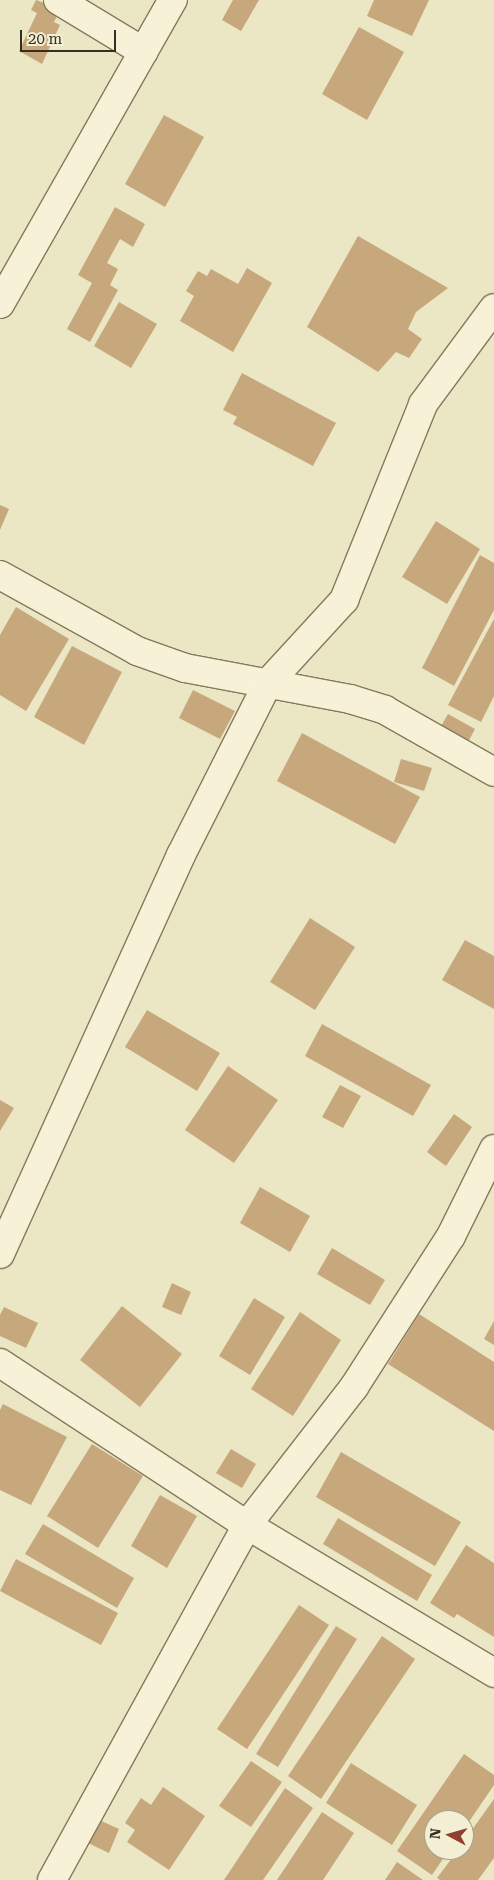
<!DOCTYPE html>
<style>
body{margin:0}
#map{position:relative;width:494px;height:1880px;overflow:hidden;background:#ebe6c4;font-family:"Roboto Serif",serif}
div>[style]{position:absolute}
.building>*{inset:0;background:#c7a87d}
.roads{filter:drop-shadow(1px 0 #85795c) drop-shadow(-1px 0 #85795c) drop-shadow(0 1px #85795c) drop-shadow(0 -1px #85795c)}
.minor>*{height:28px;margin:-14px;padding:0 14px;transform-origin:14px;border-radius:14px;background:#f7f2d7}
.tertiary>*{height:28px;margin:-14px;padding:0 14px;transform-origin:14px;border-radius:14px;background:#f7f2d7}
span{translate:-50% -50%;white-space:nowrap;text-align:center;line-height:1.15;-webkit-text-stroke:4px #f3efd4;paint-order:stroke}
.north{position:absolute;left:424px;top:1810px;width:50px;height:50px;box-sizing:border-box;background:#f3efd4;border:1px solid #a7a28c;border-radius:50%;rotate:276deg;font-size:14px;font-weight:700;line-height:20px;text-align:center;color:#362e1f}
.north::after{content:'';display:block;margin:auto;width:18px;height:22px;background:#903f30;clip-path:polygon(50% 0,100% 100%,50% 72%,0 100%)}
.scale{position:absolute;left:20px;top:30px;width:96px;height:22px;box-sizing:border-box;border:2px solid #362e1f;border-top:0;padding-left:6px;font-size:15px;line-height:18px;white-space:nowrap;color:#362e1f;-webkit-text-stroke:4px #f3efd4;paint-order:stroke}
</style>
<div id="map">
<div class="building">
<div style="clip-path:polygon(36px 0,61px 9px,54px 22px,60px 25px,42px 64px,19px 51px,37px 13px,31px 10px)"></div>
<div style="clip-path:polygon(233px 0,259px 0,241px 31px,222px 20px)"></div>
<div style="clip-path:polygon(374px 0,429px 0,412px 36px,367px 16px)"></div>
<div style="clip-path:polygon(359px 27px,404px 52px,367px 120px,322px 94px)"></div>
<div style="clip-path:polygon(164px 115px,204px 137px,165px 207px,125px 184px)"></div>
<div style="clip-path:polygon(115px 207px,145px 224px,133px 247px,120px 239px,107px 263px,118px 269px,110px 285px,118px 290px,90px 342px,67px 329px,92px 283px,78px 275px)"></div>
<div style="clip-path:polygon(358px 236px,448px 288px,416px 312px,408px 329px,422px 339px,409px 358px,396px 352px,378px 372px,307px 327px)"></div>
<div style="clip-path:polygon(247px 268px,272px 283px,233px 352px,180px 321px,194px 296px,186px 291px,198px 271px,207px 276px,211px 269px,238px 284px)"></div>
<div style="clip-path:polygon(119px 302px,157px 324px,131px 368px,94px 346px)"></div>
<div style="clip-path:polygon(242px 373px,336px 423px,313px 466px,233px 424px,237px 417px,223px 410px)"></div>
<div style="clip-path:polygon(0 505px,9px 509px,0 530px)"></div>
<div style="clip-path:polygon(436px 521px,480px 549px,447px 604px,402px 577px)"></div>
<div style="clip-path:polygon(480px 555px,494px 563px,494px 610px,454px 686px,422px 668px)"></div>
<div style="clip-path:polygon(16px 607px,69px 639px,26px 711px,0 695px,0 635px)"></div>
<div style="clip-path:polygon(494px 619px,494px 696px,481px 722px,448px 705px)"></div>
<div style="clip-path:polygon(72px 646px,122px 672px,84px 745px,34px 717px)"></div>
<div style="clip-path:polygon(193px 690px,235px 711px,220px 739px,179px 718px)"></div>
<div style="clip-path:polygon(448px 714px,475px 729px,467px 744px,440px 728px)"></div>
<div style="clip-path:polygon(302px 733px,420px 797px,395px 844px,277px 781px)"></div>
<div style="clip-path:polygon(401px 759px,432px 768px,424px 791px,394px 782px)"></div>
<div style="clip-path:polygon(310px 918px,355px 947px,315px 1010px,270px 982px)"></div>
<div style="clip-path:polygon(465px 940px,494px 956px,494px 1009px,442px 980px)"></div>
<div style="clip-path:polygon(147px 1010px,220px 1053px,197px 1091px,125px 1047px)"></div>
<div style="clip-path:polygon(322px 1024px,431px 1085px,413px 1116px,305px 1056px)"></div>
<div style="clip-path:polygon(228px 1066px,278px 1100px,234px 1163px,185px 1130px)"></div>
<div style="clip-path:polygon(340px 1085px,361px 1096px,343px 1128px,322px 1117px)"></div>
<div style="clip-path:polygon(0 1100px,14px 1108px,0 1131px)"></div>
<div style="clip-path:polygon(454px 1114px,472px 1127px,446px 1166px,427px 1152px)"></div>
<div style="clip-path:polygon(260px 1187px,310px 1216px,290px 1252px,240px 1223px)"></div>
<div style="clip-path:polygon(332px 1248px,385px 1280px,370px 1305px,317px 1274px)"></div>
<div style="clip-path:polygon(172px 1283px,191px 1292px,181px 1315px,162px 1307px)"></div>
<div style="clip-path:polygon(254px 1298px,285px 1317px,250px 1375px,219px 1356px)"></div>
<div style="clip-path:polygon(122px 1306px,182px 1354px,140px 1407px,80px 1360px)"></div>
<div style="clip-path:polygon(4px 1307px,38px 1323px,26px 1348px,0 1336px,0 1315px)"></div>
<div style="clip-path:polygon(300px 1312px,341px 1340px,293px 1416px,251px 1389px)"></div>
<div style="clip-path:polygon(419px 1314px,494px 1362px,494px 1431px,388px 1364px)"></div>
<div style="clip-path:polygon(494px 1321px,494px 1345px,484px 1339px)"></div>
<div style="clip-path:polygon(3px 1404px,67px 1437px,31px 1505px,0 1490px,0 1410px)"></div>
<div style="clip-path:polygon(92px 1444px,143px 1476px,98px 1548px,47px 1516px)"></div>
<div style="clip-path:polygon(231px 1449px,256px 1464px,242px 1488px,216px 1473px)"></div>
<div style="clip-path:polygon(341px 1452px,461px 1522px,435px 1566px,316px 1497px)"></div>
<div style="clip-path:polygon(160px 1495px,197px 1516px,167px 1568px,131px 1546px)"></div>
<div style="clip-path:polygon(338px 1518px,432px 1575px,417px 1601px,323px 1544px)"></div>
<div style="clip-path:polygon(43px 1524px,134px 1578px,117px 1608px,25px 1554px)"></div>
<div style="clip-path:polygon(466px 1545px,494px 1563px,494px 1637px,457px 1614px,454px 1618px,430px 1603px)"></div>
<div style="clip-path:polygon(16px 1559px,118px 1613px,101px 1645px,0 1591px)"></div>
<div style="clip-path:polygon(299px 1605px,329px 1625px,247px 1749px,217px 1729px)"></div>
<div style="clip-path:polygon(336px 1626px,357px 1639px,278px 1767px,256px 1754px)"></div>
<div style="clip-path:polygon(382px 1636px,415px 1659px,321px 1799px,288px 1776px)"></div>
<div style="clip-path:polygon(464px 1754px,494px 1775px,494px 1785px,464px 1829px,464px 1820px,434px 1820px,434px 1850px,449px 1850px,432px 1875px,397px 1851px)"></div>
<div style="clip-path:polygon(251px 1761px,282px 1782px,251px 1827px,219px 1806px)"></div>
<div style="clip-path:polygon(351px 1763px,417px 1805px,392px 1845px,326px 1803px)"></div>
<div style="clip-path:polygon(163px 1787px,205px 1816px,169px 1870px,127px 1842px,135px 1830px,125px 1823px,141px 1798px,151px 1805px)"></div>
<div style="clip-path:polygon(285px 1788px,313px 1808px,263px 1880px,224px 1880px)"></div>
<div style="clip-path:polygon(494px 1799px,494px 1858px,478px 1880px,440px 1880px,437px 1878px,458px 1850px,464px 1850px,464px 1841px)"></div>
<div style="clip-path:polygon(322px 1812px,354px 1833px,323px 1880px,277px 1880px)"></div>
<div style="clip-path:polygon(97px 1819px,119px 1829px,109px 1853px,86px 1842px)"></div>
<div style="clip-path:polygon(397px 1862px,423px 1880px,385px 1880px)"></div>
</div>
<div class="roads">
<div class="minor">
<div style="left:58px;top:0;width:100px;rotate:31.2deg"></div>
<div style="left:0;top:575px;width:157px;rotate:29deg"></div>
<div style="left:137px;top:651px;width:51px;rotate:19.5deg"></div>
<div style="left:185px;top:668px;width:168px;rotate:10.6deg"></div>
<div style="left:350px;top:699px;width:37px;rotate:17deg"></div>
<div style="left:385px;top:710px;width:125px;rotate:29.6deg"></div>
<div style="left:0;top:1254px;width:438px;rotate:-65.6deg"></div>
<div style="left:181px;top:855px;width:193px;rotate:-63.2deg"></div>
<div style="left:268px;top:683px;width:113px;rotate:-47.5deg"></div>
<div style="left:344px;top:600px;width:211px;rotate:-68deg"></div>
<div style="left:423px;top:404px;width:119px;rotate:-53.5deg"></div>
<div style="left:0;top:1363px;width:295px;rotate:33.3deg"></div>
<div style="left:247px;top:1525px;width:288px;rotate:30.9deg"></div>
<div style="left:52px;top:1880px;width:405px;rotate:-61.2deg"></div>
<div style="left:247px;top:1525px;width:175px;rotate:-52.2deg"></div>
<div style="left:354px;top:1387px;width:179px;rotate:-57.3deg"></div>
<div style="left:451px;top:1236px;width:97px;rotate:-63.7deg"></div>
</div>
<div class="tertiary">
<div style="left:0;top:304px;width:350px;rotate:-60.4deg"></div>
</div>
</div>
<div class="north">N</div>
<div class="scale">20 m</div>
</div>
